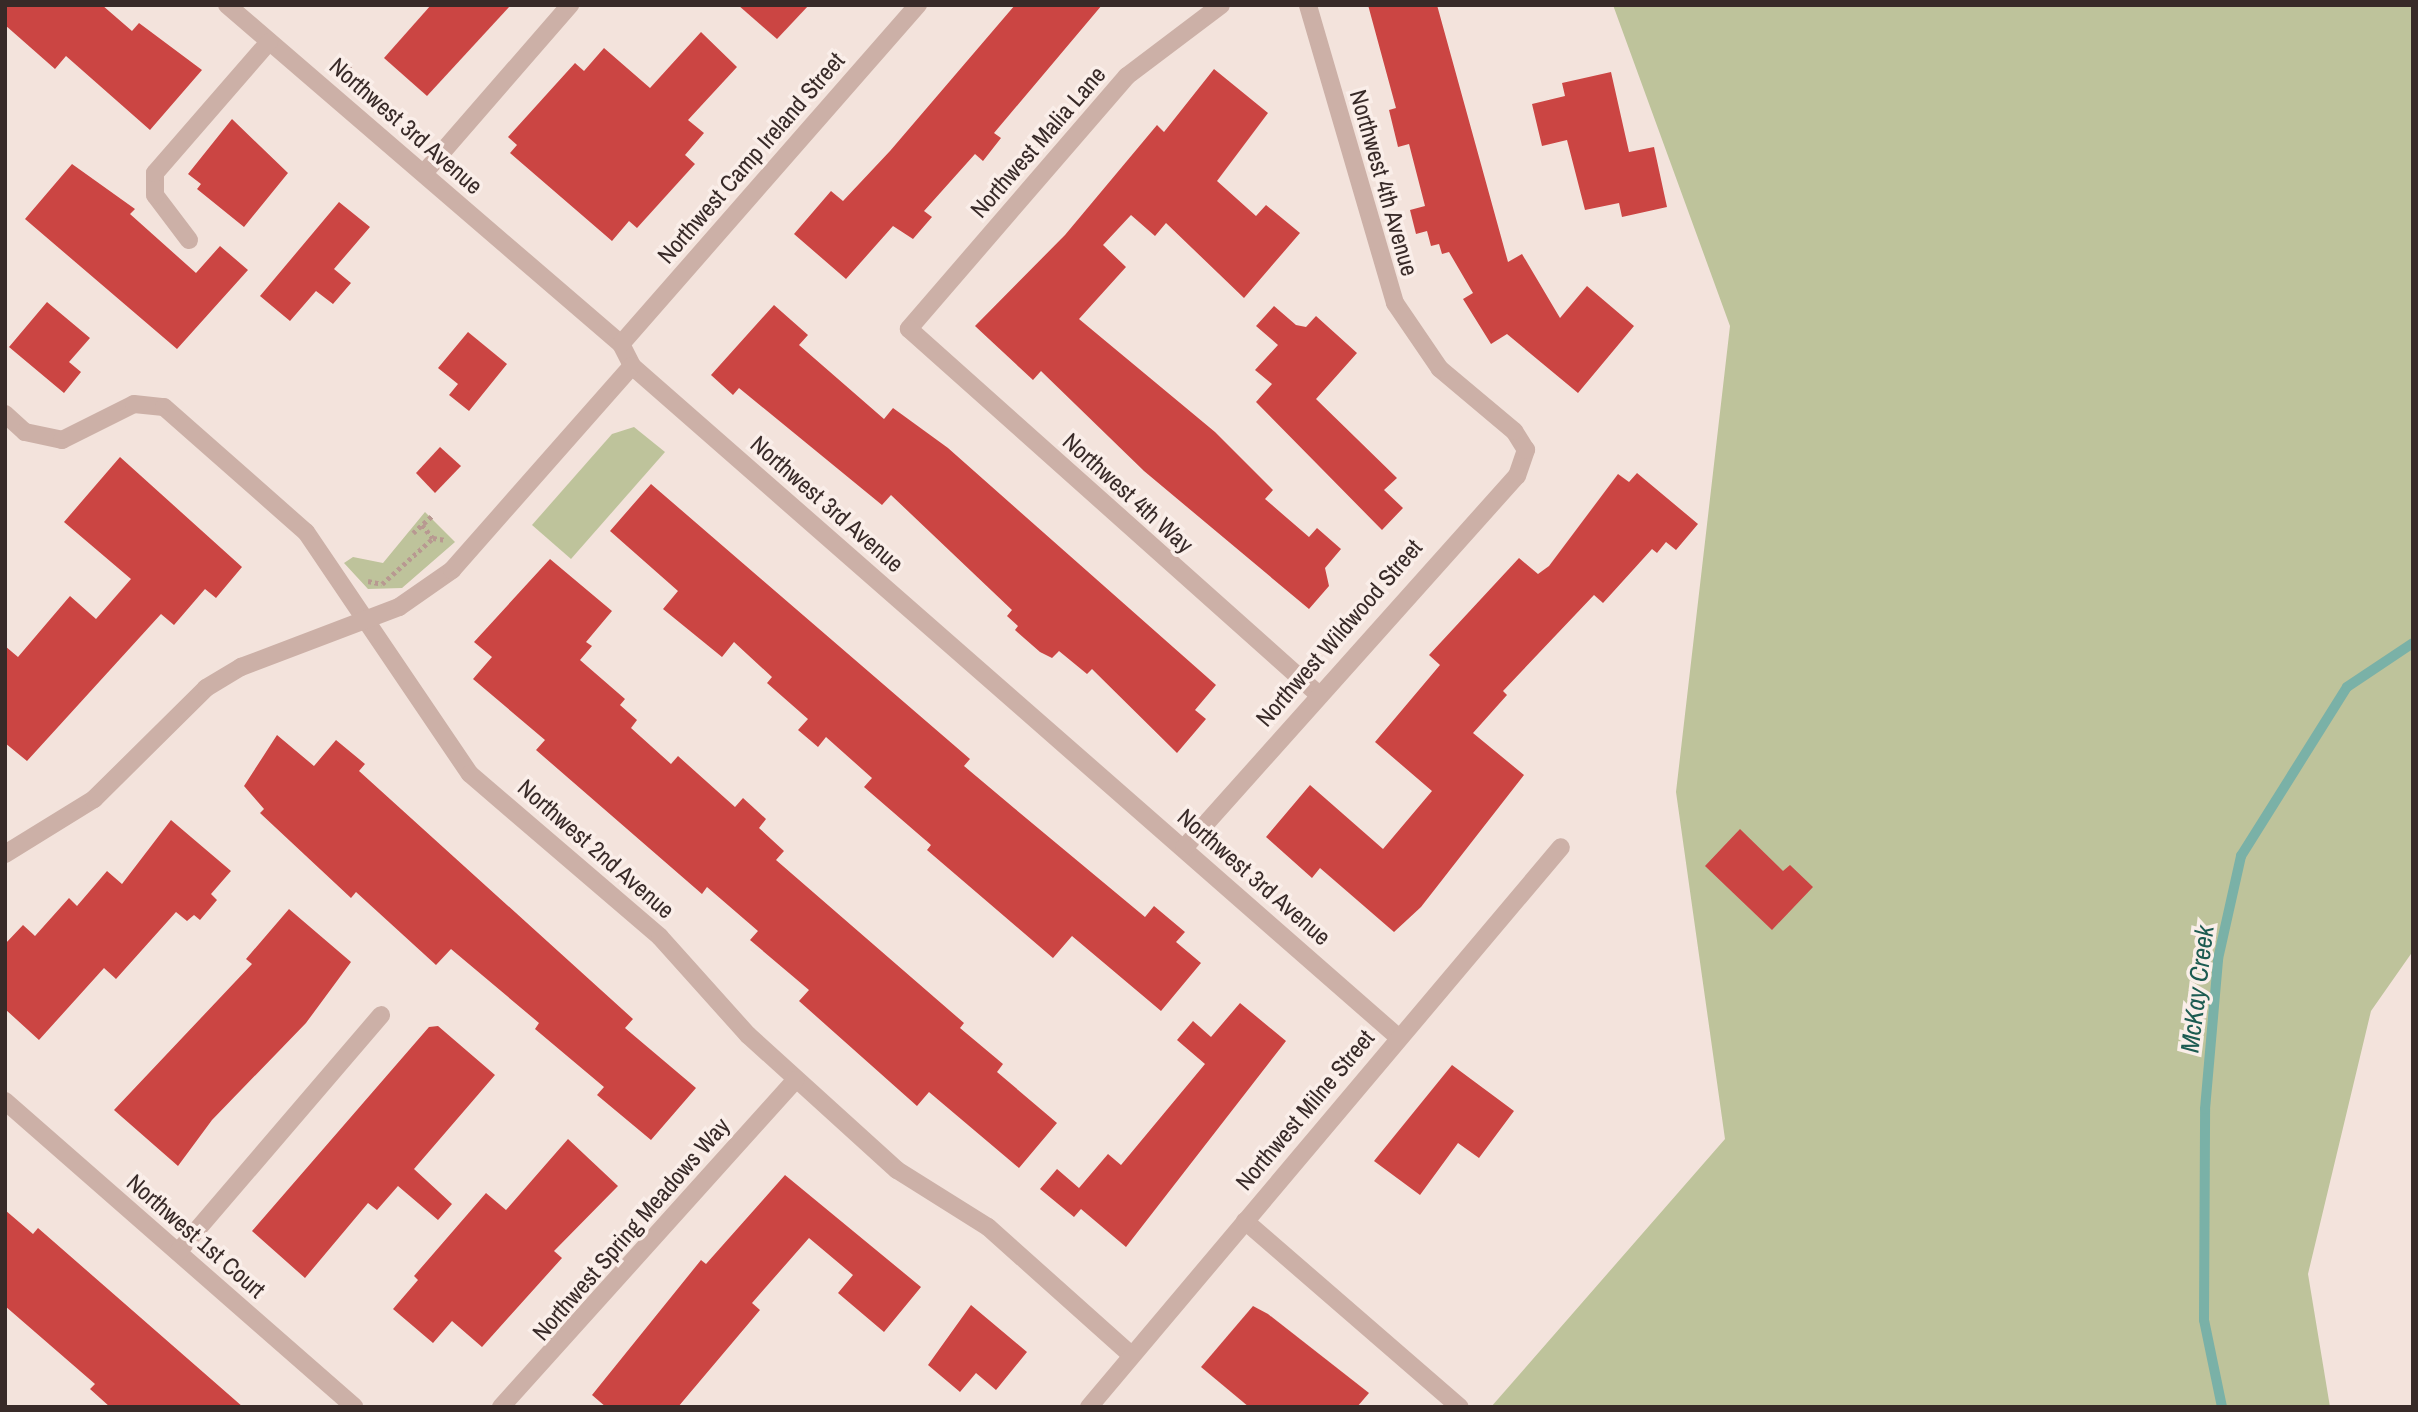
<!DOCTYPE html>
<style>
body{margin:0}
#map{position:relative;width:2418px;height:1412px;overflow:hidden;background:#f3e3dc;font-family:"Archivo Narrow",sans-serif}
div>[style]{position:absolute}
.green>*{inset:0;background:#bec39b}
.stream>*{height:10px;margin:-5px;padding:0 5px;transform-origin:5px;border-radius:5px;background:#7ab1a7}
.building>*{inset:0;background:#cb4543}
.path>*{height:4.5px;margin-top:-2.25px;transform-origin:0;background:repeating-linear-gradient(90deg,#b89991 0 3.5px,transparent 0 7px)}
.minor>*{height:18px;margin:-9px;padding:0 9px;transform-origin:9px;border-radius:9px;background:#ccb0a7}
span{translate:-50% -50%;white-space:nowrap;text-align:center;line-height:1.15;-webkit-text-stroke:7px #faeee9;paint-order:stroke}
.street-label{font-size:24px;color:#382a28}
.water-label{font-size:26px;color:#1c5b51;font-style:italic}
.frame{position:absolute;inset:0;border:7px solid #382a28;pointer-events:none}
</style>
<div id="map">
<div class="green">
<div style="clip-path:polygon(1613px 5px,2413px 5px,2413px 951px,2371px 1011px,2308px 1274px,2330px 1407px,1491px 1407px,1725px 1139px,1676px 792px,1730px 326px)"></div>
<div style="clip-path:polygon(634px 427px,665px 452px,571px 559px,532px 525px,612px 434px)"></div>
<div style="clip-path:polygon(425px 512px,455px 542px,402px 588px,368px 589px,344px 563px,353px 557px,383px 563px)"></div>
</div>
<div class="stream">
<div style="left:2222px;top:1407px;width:89px;rotate:-101.7deg"></div>
<div style="left:2204px;top:1320px;width:211px;rotate:-89.7deg"></div>
<div style="left:2205px;top:1109px;width:151px;rotate:-85deg"></div>
<div style="left:2218px;top:959px;width:106px;rotate:-77.4deg"></div>
<div style="left:2241px;top:856px;width:199px;rotate:-57.9deg"></div>
<div style="left:2347px;top:687px;width:79px;rotate:-33.7deg"></div>
</div>
<div class="building">
<div style="clip-path:polygon(5px 5px,102px 5px,132px 31px,139px 23px,202px 70px,150px 130px,66px 56px,55px 69px,5px 25px)"></div>
<div style="clip-path:polygon(431px 5px,511px 5px,427px 96px,384px 58px)"></div>
<div style="clip-path:polygon(738px 5px,809px 5px,777px 39px)"></div>
<div style="clip-path:polygon(1015px 5px,1102px 5px,994px 133px,1001px 138px,983px 161px,975px 154px,924px 211px,932px 217px,913px 239px,893px 226px,846px 279px,794px 234px,831px 191px,843px 201px,890px 151px)"></div>
<div style="clip-path:polygon(1368px 5px,1437px 5px,1508px 262px,1522px 254px,1560px 318px,1587px 286px,1634px 326px,1578px 393px,1507px 334px,1491px 344px,1463px 299px,1473px 293px,1449px 252px,1442px 254px,1439px 244px,1431px 246px,1427px 231px,1416px 234px,1410px 210px,1425px 206px,1409px 144px,1398px 147px,1389px 110px,1396px 108px)"></div>
<div style="clip-path:polygon(701px 32px,737px 67px,688px 120px,704px 133px,685px 155px,695px 164px,637px 228px,629px 221px,612px 241px,510px 153px,517px 145px,508px 137px,575px 63px,584px 71px,604px 48px,650px 88px)"></div>
<div style="clip-path:polygon(1214px 69px,1268px 113px,1217px 181px,1256px 216px,1266px 205px,1300px 233px,1244px 298px,1166px 223px,1155px 236px,1131px 215px,1103px 245px,1126px 267px,1079px 319px,1215px 432px,1273px 490px,1265px 499px,1309px 537px,1317px 528px,1341px 549px,1325px 568px,1329px 586px,1309px 609px,1144px 471px,1041px 371px,1033px 380px,975px 326px,1065px 235px,1157px 125px,1164px 132px)"></div>
<div style="clip-path:polygon(1611px 72px,1629px 152px,1654px 147px,1667px 207px,1622px 217px,1619px 203px,1585px 210px,1567px 140px,1542px 146px,1532px 104px,1565px 96px,1562px 83px)"></div>
<div style="clip-path:polygon(232px 119px,288px 173px,244px 227px,197px 189px,201px 184px,188px 174px)"></div>
<div style="clip-path:polygon(72px 164px,135px 209px,130px 214px,196px 273px,220px 246px,248px 270px,177px 349px,25px 219px)"></div>
<div style="clip-path:polygon(339px 202px,370px 227px,334px 269px,351px 283px,333px 304px,316px 291px,290px 321px,260px 296px)"></div>
<div style="clip-path:polygon(47px 302px,90px 338px,69px 362px,81px 372px,64px 393px,9px 347px)"></div>
<div style="clip-path:polygon(774px 305px,808px 335px,799px 345px,884px 419px,893px 408px,948px 448px,1216px 685px,1195px 710px,1206px 719px,1177px 753px,1092px 669px,1087px 674px,1059px 651px,1052px 658px,1040px 652px,1015px 630px,1018px 626px,1007px 616px,1012px 610px,891px 495px,882px 505px,739px 388px,733px 395px,711px 375px)"></div>
<div style="clip-path:polygon(1274px 306px,1296px 325px,1306px 327px,1316px 316px,1357px 353px,1316px 399px,1397px 478px,1384px 490px,1403px 508px,1382px 530px,1256px 402px,1272px 384px,1255px 370px,1278px 345px,1256px 326px)"></div>
<div style="clip-path:polygon(468px 332px,507px 364px,469px 411px,449px 395px,458px 384px,438px 368px)"></div>
<div style="clip-path:polygon(440px 447px,461px 466px,435px 493px,416px 473px)"></div>
<div style="clip-path:polygon(120px 457px,242px 567px,216px 598px,205px 589px,174px 625px,161px 614px,27px 761px,5px 743px,5px 646px,18px 657px,70px 596px,96px 619px,131px 579px,64px 522px)"></div>
<div style="clip-path:polygon(1637px 473px,1698px 524px,1676px 550px,1666px 542px,1657px 553px,1652px 549px,1603px 603px,1594px 595px,1503px 691px,1507px 695px,1473px 733px,1524px 775px,1421px 907px,1394px 932px,1320px 868px,1312px 878px,1266px 837px,1310px 785px,1383px 849px,1432px 791px,1375px 742px,1440px 665px,1429px 655px,1519px 558px,1538px 574px,1549px 566px,1618px 474px,1629px 482px)"></div>
<div style="clip-path:polygon(651px 484px,970px 759px,964px 766px,1014px 808px,1145px 917px,1154px 906px,1185px 932px,1176px 942px,1201px 963px,1161px 1011px,1072px 936px,1053px 958px,927px 850px,931px 845px,864px 787px,872px 778px,826px 737px,818px 747px,798px 730px,808px 719px,767px 683px,772px 677px,734px 642px,722px 657px,663px 609px,678px 591px,610px 531px)"></div>
<div style="clip-path:polygon(550px 559px,612px 611px,586px 642px,592px 646px,580px 660px,625px 699px,620px 705px,637px 720px,631px 728px,671px 764px,678px 756px,735px 807px,743px 798px,766px 819px,759px 828px,784px 851px,776px 860px,964px 1023px,960px 1028px,1003px 1064px,997px 1072px,1057px 1123px,1019px 1168px,929px 1092px,917px 1106px,799px 1001px,809px 990px,750px 940px,758px 931px,707px 887px,702px 894px,536px 750px,545px 740px,473px 679px,492px 657px,474px 642px)"></div>
<div style="clip-path:polygon(277px 735px,314px 766px,336px 740px,365px 764px,359px 771px,633px 1019px,625px 1028px,696px 1088px,651px 1140px,597px 1095px,604px 1087px,535px 1029px,539px 1023px,451px 949px,436px 965px,356px 892px,351px 898px,260px 813px,264px 809px,244px 786px)"></div>
<div style="clip-path:polygon(171px 820px,231px 871px,211px 894px,217px 900px,200px 920px,194px 915px,187px 921px,176px 912px,116px 979px,104px 968px,39px 1040px,5px 1009px,5px 944px,23px 925px,35px 936px,69px 898px,77px 906px,107px 871px,122px 884px)"></div>
<div style="clip-path:polygon(1740px 829px,1783px 871px,1790px 865px,1813px 887px,1772px 930px,1705px 866px)"></div>
<div style="clip-path:polygon(289px 909px,351px 962px,306px 1023px,212px 1120px,178px 1166px,114px 1110px,252px 964px,246px 959px)"></div>
<div style="clip-path:polygon(1240px 1003px,1286px 1041px,1126px 1247px,1081px 1209px,1074px 1217px,1040px 1189px,1057px 1169px,1079px 1188px,1108px 1154px,1121px 1165px,1205px 1064px,1177px 1040px,1193px 1021px,1211px 1037px)"></div>
<div style="clip-path:polygon(438px 1026px,495px 1075px,414px 1169px,452px 1204px,438px 1220px,398px 1186px,377px 1210px,368px 1203px,305px 1278px,252px 1231px,429px 1027px)"></div>
<div style="clip-path:polygon(1452px 1065px,1514px 1111px,1479px 1158px,1458px 1143px,1420px 1195px,1374px 1161px)"></div>
<div style="clip-path:polygon(568px 1139px,618px 1186px,554px 1251px,562px 1258px,482px 1347px,452px 1321px,433px 1343px,393px 1309px,418px 1280px,414px 1276px,486px 1193px,506px 1210px)"></div>
<div style="clip-path:polygon(785px 1175px,921px 1287px,884px 1332px,838px 1293px,853px 1275px,809px 1238px,752px 1303px,760px 1310px,678px 1407px,606px 1407px,592px 1395px,701px 1260px,706px 1264px)"></div>
<div style="clip-path:polygon(5px 1210px,33px 1234px,38px 1228px,243px 1407px,110px 1407px,90px 1389px,95px 1384px,5px 1306px)"></div>
<div style="clip-path:polygon(971px 1305px,1027px 1352px,996px 1390px,976px 1373px,960px 1392px,928px 1365px)"></div>
<div style="clip-path:polygon(1253px 1306px,1268px 1314px,1369px 1393px,1357px 1407px,1249px 1407px,1201px 1367px)"></div>
</div>
<div class="path">
<div style="left:341px;top:69px;width:13px;rotate:-23deg"></div>
<div style="left:422px;top:525px;width:17px;rotate:50deg"></div>
<div style="left:413px;top:533px;width:25px;rotate:-42deg"></div>
<div style="left:368px;top:581px;width:14px;rotate:12deg"></div>
<div style="left:382px;top:584px;width:69px;rotate:-42deg"></div>
<div style="left:433px;top:538px;width:13px;rotate:9deg"></div>
</div>
<div class="minor">
<div style="left:227px;top:5px;width:520px;rotate:40.71deg"></div>
<div style="left:621px;top:344px;width:25px;rotate:63deg"></div>
<div style="left:632px;top:366px;width:1018px;rotate:41.22deg"></div>
<div style="left:1221px;top:5px;width:118px;rotate:142.9deg"></div>
<div style="left:1127px;top:76px;width:334px;rotate:130.8deg"></div>
<div style="left:909px;top:329px;width:547px;rotate:41.74deg"></div>
<div style="left:424px;top:173px;width:223px;rotate:-49deg"></div>
<div style="left:189px;top:240px;width:56px;rotate:-127.1deg"></div>
<div style="left:155px;top:195px;width:22px;rotate:-90deg"></div>
<div style="left:155px;top:173px;width:174px;rotate:-49deg"></div>
<div style="left:621px;top:344px;width:451px;rotate:-48.8deg"></div>
<div style="left:5px;top:414px;width:27px;rotate:42deg"></div>
<div style="left:25px;top:432px;width:38px;rotate:12deg"></div>
<div style="left:62px;top:440px;width:80px;rotate:-26.6deg"></div>
<div style="left:134px;top:404px;width:30px;rotate:6deg"></div>
<div style="left:164px;top:407px;width:189px;rotate:41.4deg"></div>
<div style="left:306px;top:532px;width:292px;rotate:55.9deg"></div>
<div style="left:470px;top:774px;width:250px;rotate:40.6deg"></div>
<div style="left:660px;top:937px;width:132px;rotate:48.1deg"></div>
<div style="left:748px;top:1035px;width:201px;rotate:42.2deg"></div>
<div style="left:897px;top:1170px;width:107px;rotate:32.1deg"></div>
<div style="left:988px;top:1227px;width:192px;rotate:41.8deg"></div>
<div style="left:1184px;top:848px;width:499px;rotate:-48.2deg"></div>
<div style="left:1517px;top:476px;width:28px;rotate:-71deg"></div>
<div style="left:1526px;top:450px;width:22px;rotate:-122deg"></div>
<div style="left:1514px;top:431px;width:97px;rotate:-140deg"></div>
<div style="left:1440px;top:369px;width:80px;rotate:-124.3deg"></div>
<div style="left:1395px;top:303px;width:310px;rotate:-106.3deg"></div>
<div style="left:5px;top:854px;width:105px;rotate:-31.7deg"></div>
<div style="left:94px;top:799px;width:158px;rotate:-44.7deg"></div>
<div style="left:206px;top:688px;width:41px;rotate:-31deg"></div>
<div style="left:241px;top:667px;width:169px;rotate:-20.8deg"></div>
<div style="left:399px;top:607px;width:65px;rotate:-34.9deg"></div>
<div style="left:452px;top:570px;width:272px;rotate:-48.6deg"></div>
<div style="left:5px;top:1101px;width:464px;rotate:41.2deg"></div>
<div style="left:1245px;top:1221px;width:284px;rotate:40.9deg"></div>
<div style="left:178px;top:1252px;width:312px;rotate:-49.4deg"></div>
<div style="left:501px;top:1407px;width:440px;rotate:-48deg"></div>
<div style="left:1089px;top:1407px;width:732px;rotate:-49.87deg"></div>
</div>
<div class="street-label">
<span style="left:406px;top:126px;rotate:41deg">Northwest 3rd Avenue</span>
<span style="left:1038px;top:142px;rotate:-49deg">Northwest Malia Lane</span>
<span style="left:751px;top:158px;rotate:-49deg">Northwest Camp Ireland Street</span>
<span style="left:1384px;top:183px;rotate:74deg">Northwest 4th Avenue</span>
<span style="left:1128px;top:493px;rotate:42deg">Northwest 4th Way</span>
<span style="left:827px;top:504px;rotate:41deg">Northwest 3rd Avenue</span>
<span style="left:1339px;top:633px;rotate:-49deg">Northwest Wildwood Street</span>
<span style="left:596px;top:849px;rotate:41deg">Northwest 2nd Avenue</span>
<span style="left:1254px;top:877px;rotate:41deg">Northwest 3rd Avenue</span>
<span style="left:1305px;top:1110px;rotate:-50deg">Northwest Milne Street</span>
<span style="left:631px;top:1229px;rotate:-49deg">Northwest Spring Meadows Way</span>
<span style="left:196px;top:1236px;rotate:41deg">Northwest 1st Court</span>
</div>
<div class="water-label">
<span style="left:2197px;top:989px;rotate:-83deg">McKay Creek</span>
</div>
<div class="frame"></div>
</div>
